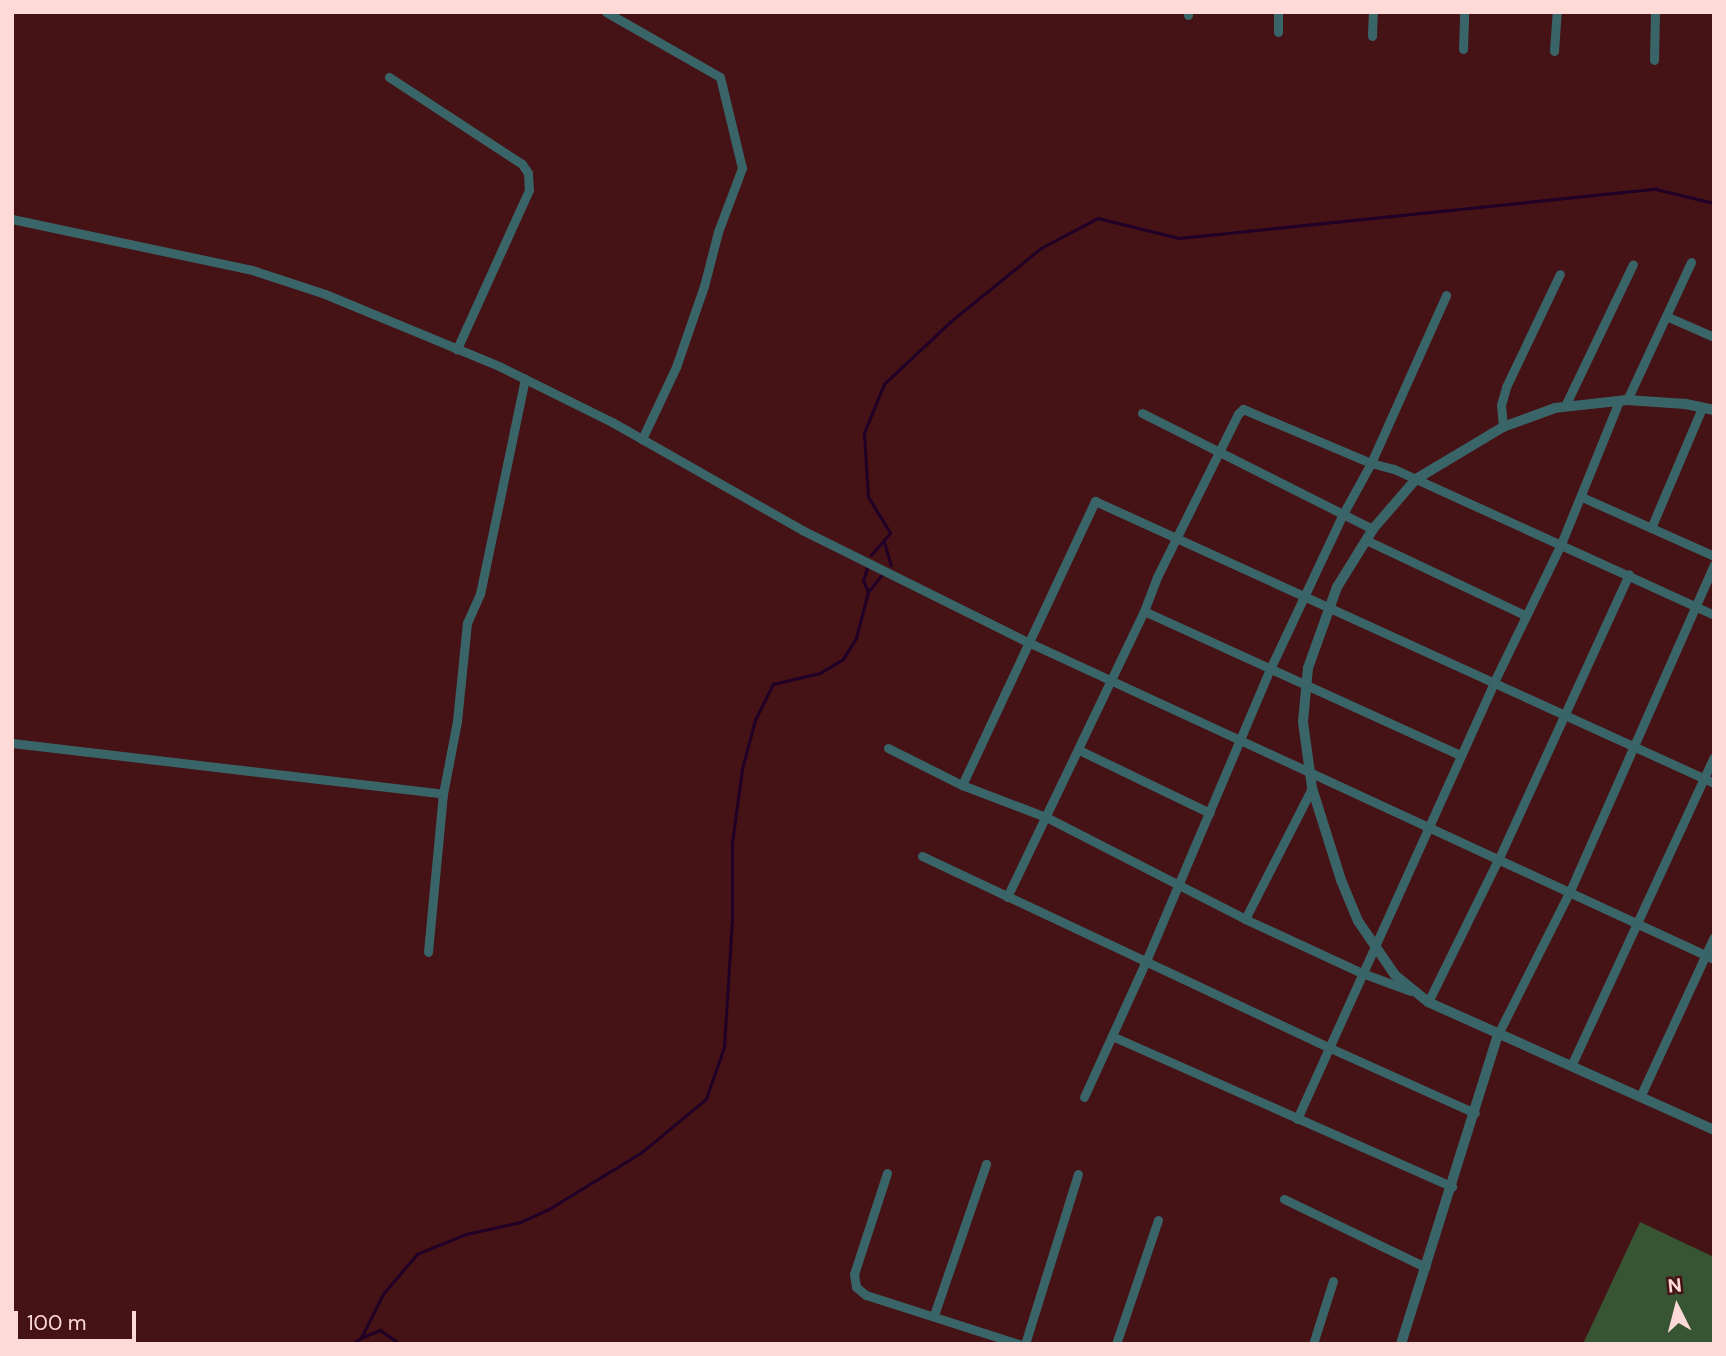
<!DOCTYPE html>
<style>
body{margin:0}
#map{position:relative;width:1726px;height:1356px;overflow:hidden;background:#451215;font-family:"DM Sans",sans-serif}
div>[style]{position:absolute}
.green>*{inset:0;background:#385533}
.stream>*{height:2.5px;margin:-1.25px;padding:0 1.25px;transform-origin:1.25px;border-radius:1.25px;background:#210027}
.minor>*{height:9px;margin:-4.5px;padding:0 4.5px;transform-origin:4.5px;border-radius:4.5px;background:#3a6568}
.tertiary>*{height:10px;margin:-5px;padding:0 5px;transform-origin:5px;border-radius:5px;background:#3a6568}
span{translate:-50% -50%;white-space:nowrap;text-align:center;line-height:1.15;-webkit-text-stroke:5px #451215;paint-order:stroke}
.frame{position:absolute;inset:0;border:14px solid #fddad8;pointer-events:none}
.north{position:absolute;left:1642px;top:1272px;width:70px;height:70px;-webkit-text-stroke:5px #451215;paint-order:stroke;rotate:354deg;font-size:19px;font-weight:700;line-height:28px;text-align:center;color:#fddad8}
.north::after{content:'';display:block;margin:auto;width:24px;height:32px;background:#fddad8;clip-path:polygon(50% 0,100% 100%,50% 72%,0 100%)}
.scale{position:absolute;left:14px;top:1311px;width:122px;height:32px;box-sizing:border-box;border:4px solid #fddad8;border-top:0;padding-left:9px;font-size:21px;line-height:24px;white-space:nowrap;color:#fddad8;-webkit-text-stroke:5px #451215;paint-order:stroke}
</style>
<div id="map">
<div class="green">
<div style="clip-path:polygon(1640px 1222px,1714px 1257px,1714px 1344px,1583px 1344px)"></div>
</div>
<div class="stream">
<div style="left:884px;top:540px;width:26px;rotate:74deg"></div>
<div style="left:871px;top:555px;width:29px;rotate:-49deg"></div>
<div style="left:890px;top:533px;width:42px;rotate:-121.4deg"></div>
<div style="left:868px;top:497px;width:64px;rotate:-93.6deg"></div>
<div style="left:864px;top:433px;width:53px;rotate:-67.8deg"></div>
<div style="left:884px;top:384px;width:91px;rotate:-43.2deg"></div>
<div style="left:950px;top:322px;width:117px;rotate:-39.1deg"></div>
<div style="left:1041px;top:248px;width:64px;rotate:-27.8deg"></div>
<div style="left:1098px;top:218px;width:83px;rotate:13.9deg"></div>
<div style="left:1179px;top:238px;width:480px;rotate:-5.9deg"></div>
<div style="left:1656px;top:189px;width:60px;rotate:13.6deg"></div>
<div style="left:868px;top:592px;width:22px;rotate:-51deg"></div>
<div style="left:361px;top:1338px;width:21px;rotate:-23deg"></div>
<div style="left:380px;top:1330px;width:25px;rotate:34deg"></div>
<div style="left:352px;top:1344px;width:11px;rotate:-34deg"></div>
<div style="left:361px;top:1338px;width:49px;rotate:-63.4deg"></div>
<div style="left:383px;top:1294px;width:52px;rotate:-49.6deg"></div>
<div style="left:417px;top:1254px;width:53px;rotate:-22.2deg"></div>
<div style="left:466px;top:1234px;width:56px;rotate:-12.3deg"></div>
<div style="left:521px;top:1222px;width:31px;rotate:-25deg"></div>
<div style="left:549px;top:1209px;width:109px;rotate:-31.5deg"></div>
<div style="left:642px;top:1152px;width:83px;rotate:-39.6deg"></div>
<div style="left:706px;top:1099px;width:55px;rotate:-70.9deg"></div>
<div style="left:724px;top:1047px;width:126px;rotate:-86.4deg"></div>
<div style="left:732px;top:921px;width:78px;rotate:-90deg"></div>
<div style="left:732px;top:843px;width:75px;rotate:-82.3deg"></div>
<div style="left:742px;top:769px;width:51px;rotate:-75.1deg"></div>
<div style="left:755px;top:720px;width:40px;rotate:-63.4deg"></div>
<div style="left:773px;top:684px;width:48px;rotate:-13.2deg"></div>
<div style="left:820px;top:673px;width:27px;rotate:-31deg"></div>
<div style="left:843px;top:659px;width:25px;rotate:-58deg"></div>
<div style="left:856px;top:638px;width:48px;rotate:-75.4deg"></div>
<div style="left:868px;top:592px;width:12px;rotate:-114deg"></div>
<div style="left:863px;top:581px;width:14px;rotate:-73deg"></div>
</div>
<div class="minor">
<div style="left:606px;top:12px;width:131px;rotate:29.7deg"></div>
<div style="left:720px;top:77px;width:94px;rotate:76.4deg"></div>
<div style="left:742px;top:168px;width:68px;rotate:110.6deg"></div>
<div style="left:718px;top:232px;width:56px;rotate:104.5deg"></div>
<div style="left:704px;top:286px;width:86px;rotate:109.1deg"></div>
<div style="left:676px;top:367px;width:80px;rotate:115.3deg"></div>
<div style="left:1188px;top:15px;width:3px;rotate:-90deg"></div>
<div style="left:1278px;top:32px;width:20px;rotate:-90deg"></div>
<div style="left:1372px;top:36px;width:24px;rotate:-88deg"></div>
<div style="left:1463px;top:49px;width:37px;rotate:-88deg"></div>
<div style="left:1554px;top:51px;width:39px;rotate:-86deg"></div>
<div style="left:1654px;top:60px;width:48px;rotate:-88.8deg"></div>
<div style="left:389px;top:77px;width:159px;rotate:33.2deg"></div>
<div style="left:522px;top:164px;width:11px;rotate:56deg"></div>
<div style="left:528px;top:173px;width:17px;rotate:87deg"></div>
<div style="left:529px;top:190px;width:175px;rotate:114.4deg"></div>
<div style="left:12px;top:219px;width:245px;rotate:12deg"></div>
<div style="left:252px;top:270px;width:77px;rotate:18.2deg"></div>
<div style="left:325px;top:294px;width:188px;rotate:22.5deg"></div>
<div style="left:499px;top:366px;width:126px;rotate:26.4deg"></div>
<div style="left:612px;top:422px;width:219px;rotate:29.6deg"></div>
<div style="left:802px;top:530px;width:254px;rotate:26.4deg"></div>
<div style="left:1030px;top:643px;width:753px;rotate:24.8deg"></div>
<div style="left:1666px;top:316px;width:52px;rotate:23.6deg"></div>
<div style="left:1627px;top:400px;width:152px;rotate:-65.1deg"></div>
<div style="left:1565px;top:406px;width:157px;rotate:-64.4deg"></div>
<div style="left:1142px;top:413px;width:258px;rotate:26.7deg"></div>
<div style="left:1503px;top:427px;width:22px;rotate:-95deg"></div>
<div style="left:1501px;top:405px;width:19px;rotate:-74deg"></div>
<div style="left:1506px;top:387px;width:125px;rotate:-64.5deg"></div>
<div style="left:1582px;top:497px;width:145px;rotate:24.1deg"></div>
<div style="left:1651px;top:528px;width:130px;rotate:-67deg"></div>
<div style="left:1366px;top:540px;width:176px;rotate:25.3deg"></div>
<div style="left:1144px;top:611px;width:347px;rotate:24.5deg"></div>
<div style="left:12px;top:743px;width:434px;rotate:6.7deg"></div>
<div style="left:888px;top:748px;width:83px;rotate:26.6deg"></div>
<div style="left:962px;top:785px;width:90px;rotate:20.9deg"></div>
<div style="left:1046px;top:817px;width:224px;rotate:27.1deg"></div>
<div style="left:1245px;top:919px;width:129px;rotate:24.8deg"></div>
<div style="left:1362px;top:973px;width:52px;rotate:20.2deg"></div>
<div style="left:1079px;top:750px;width:145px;rotate:25.7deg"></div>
<div style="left:962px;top:785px;width:314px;rotate:-64.9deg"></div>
<div style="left:1095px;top:501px;width:680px;rotate:24.49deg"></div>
<div style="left:922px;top:856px;width:449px;rotate:25.2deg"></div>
<div style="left:1328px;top:1047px;width:161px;rotate:24.2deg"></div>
<div style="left:1007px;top:897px;width:317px;rotate:-64.4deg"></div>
<div style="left:1144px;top:611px;width:36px;rotate:-69deg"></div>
<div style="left:1157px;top:577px;width:182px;rotate:-63.6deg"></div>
<div style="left:1238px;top:414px;width:7px;rotate:-45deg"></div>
<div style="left:1243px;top:409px;width:139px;rotate:22.9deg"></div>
<div style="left:1371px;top:463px;width:24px;rotate:15deg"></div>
<div style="left:1394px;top:469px;width:352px;rotate:24.5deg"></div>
<div style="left:1245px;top:919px;width:147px;rotate:-62.9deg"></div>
<div style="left:428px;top:952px;width:159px;rotate:-84.6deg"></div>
<div style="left:443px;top:794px;width:74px;rotate:-79.1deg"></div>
<div style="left:457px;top:721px;width:99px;rotate:-84.2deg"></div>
<div style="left:467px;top:623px;width:32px;rotate:-66deg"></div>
<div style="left:480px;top:594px;width:220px;rotate:-78.2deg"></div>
<div style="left:1428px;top:1002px;width:161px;rotate:-63.8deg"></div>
<div style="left:1499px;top:858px;width:312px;rotate:-65.4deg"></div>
<div style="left:1498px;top:1034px;width:160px;rotate:-63.3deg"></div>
<div style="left:1570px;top:891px;width:357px;rotate:-66.2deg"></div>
<div style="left:1112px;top:1036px;width:372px;rotate:23.9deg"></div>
<div style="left:1571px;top:1066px;width:340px;rotate:-65.2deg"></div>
<div style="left:1084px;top:1097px;width:149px;rotate:-65.5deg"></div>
<div style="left:1146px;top:961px;width:317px;rotate:-67deg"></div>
<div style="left:1270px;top:669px;width:171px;rotate:-64.8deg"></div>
<div style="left:1343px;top:514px;width:58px;rotate:-61.2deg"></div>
<div style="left:1371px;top:463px;width:184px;rotate:-65.9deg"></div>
<div style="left:1640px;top:1097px;width:176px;rotate:-65.2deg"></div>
<div style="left:1297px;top:1119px;width:477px;rotate:-65.7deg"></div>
<div style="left:1493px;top:684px;width:156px;rotate:-64.1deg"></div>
<div style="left:1561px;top:544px;width:154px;rotate:-67.9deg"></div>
<div style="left:887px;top:1173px;width:106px;rotate:108.1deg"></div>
<div style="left:854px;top:1274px;width:13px;rotate:81deg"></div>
<div style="left:856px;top:1287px;width:13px;rotate:39deg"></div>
<div style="left:866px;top:1295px;width:161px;rotate:17.8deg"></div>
<div style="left:1284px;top:1199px;width:157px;rotate:25.7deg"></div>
<div style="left:934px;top:1315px;width:160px;rotate:-71deg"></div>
<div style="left:1025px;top:1344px;width:178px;rotate:-72.7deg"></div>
<div style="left:1116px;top:1344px;width:131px;rotate:-71.3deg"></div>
<div style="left:1313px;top:1344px;width:66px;rotate:-72.4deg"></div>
</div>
<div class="tertiary">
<div style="left:1714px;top:410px;width:30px;rotate:-168deg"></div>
<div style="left:1685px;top:404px;width:58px;rotate:-176.1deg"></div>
<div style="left:1627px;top:400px;width:72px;rotate:173.7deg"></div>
<div style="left:1555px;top:408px;width:55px;rotate:159.9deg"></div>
<div style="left:1503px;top:427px;width:101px;rotate:149.1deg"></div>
<div style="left:1416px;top:479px;width:66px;rotate:130.7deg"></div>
<div style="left:1373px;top:529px;width:68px;rotate:121.8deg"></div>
<div style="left:1337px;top:587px;width:86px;rotate:109.7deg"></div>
<div style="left:1308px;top:668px;width:54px;rotate:95.3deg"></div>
<div style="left:1303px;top:722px;width:67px;rotate:82.2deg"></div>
<div style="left:1312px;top:788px;width:96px;rotate:72.5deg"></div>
<div style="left:1341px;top:880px;width:44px;rotate:67.5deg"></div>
<div style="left:1358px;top:921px;width:65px;rotate:55.6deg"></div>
<div style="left:1395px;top:975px;width:43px;rotate:39.3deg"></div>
<div style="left:1428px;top:1002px;width:313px;rotate:24.1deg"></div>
<div style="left:1401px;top:1344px;width:325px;rotate:-72.6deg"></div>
</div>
<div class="frame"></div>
<div class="north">N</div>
<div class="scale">100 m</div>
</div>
